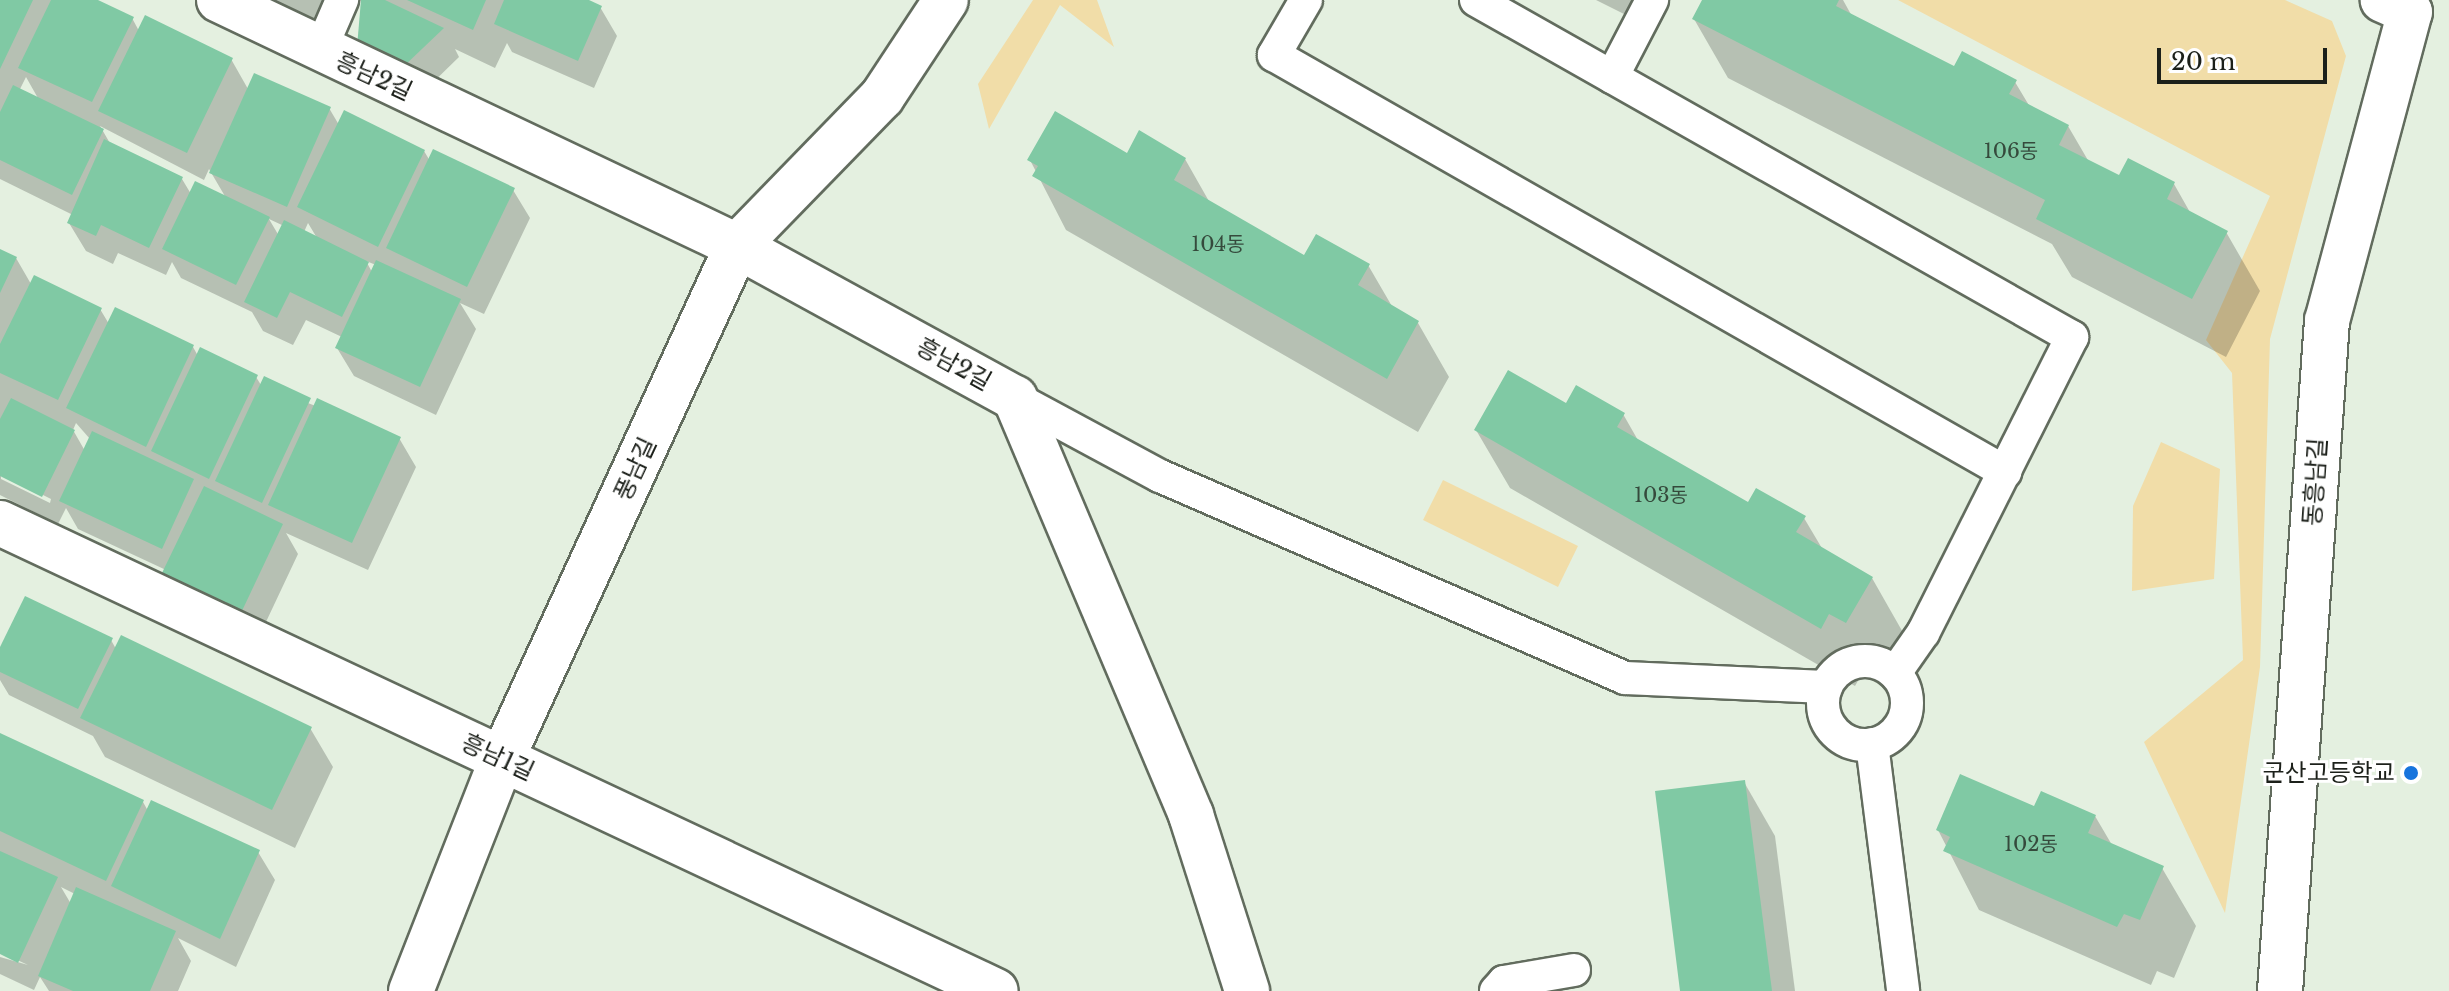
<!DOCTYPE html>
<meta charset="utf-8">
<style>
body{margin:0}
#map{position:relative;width:2449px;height:991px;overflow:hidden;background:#e4f0e0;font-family:"Libre Baskerville","Noto Sans KR",serif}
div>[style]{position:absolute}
.green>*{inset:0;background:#f1dda8}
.shadow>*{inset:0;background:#0003}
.building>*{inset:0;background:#80c9a4}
.roads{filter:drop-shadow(2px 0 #626c5e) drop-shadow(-2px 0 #626c5e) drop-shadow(0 2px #626c5e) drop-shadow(0 -2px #626c5e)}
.lane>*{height:32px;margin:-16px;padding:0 16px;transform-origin:16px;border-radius:16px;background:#fff}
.lane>.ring{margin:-16px;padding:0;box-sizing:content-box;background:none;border:32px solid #fff;border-radius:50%}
.street>*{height:44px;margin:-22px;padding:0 22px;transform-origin:22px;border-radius:22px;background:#fff}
.dots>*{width:22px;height:22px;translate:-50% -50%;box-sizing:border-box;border:4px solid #fff;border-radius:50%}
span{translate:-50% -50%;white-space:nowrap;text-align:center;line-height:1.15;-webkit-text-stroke:6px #fff;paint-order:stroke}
.number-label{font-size:20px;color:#354a3c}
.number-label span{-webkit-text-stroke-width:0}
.street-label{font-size:24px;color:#1c201a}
.poi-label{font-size:24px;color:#1c201a}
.right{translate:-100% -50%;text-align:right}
.scale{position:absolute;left:2157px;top:48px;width:170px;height:36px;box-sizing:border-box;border:4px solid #1c201a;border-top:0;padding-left:10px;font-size:24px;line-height:28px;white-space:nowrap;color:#1c201a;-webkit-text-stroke:6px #fff;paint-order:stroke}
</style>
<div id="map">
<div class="green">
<div style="clip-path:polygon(1033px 0,1097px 0,1114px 47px,1060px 5px,989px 129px,978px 84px)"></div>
<div style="clip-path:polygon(1898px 0,2285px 0,2332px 21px,2346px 56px,2270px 339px,2260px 667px,2225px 913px,2144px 742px,2243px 660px,2232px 373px,2206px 340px,2270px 196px)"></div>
<div style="clip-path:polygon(2161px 442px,2220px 469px,2214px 579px,2132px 591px,2133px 506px)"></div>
<div style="clip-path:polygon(1443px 480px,1578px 546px,1558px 587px,1423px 520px)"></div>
</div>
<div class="shadow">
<div style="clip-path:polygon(evenodd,0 0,94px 0,132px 18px,139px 31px,231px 59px,248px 89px,329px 108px,339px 125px,424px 151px,430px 161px,513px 190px,530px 218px,484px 314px,460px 303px,476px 329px,436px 415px,354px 376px,337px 348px,342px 337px,306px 320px,293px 345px,263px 331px,252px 312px,181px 278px,172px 262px,166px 275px,118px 253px,113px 264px,86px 251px,69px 223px,73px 215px,0 179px,0 0,26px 77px,39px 100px,19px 91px,26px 77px,0 0,100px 126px,204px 180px,209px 169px,226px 198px,191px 194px,182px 179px,111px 145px,100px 126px,0 0,269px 219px,284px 226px,279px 236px,269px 219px,0 0,308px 223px,317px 238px,304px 232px,308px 223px,0 0,366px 261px,376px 265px,372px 272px,366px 261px)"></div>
<div style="clip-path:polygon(244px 0,361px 0,352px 20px,311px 32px)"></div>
<div style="clip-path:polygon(363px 0,584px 0,600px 7px,617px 36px,594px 88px,512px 52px,507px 43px,495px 68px,455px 49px,459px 57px,419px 96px)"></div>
<div style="clip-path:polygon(1596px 0,1648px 0,1638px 21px)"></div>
<div style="clip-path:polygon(1704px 0,1843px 0,1853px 18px,1955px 69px,2015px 82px,2030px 107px,2068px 126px,2089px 162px,2120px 177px,2174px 184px,2191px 214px,2226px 232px,2260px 291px,2226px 357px,2072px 277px,2052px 244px,1728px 78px,1694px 19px)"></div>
<div style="clip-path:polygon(1128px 156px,1185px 159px,1210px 203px,1305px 258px,1368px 265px,1393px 308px,1418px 323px,1449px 377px,1418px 432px,1066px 230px,1030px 160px)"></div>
<div style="clip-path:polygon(evenodd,0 251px,16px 258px,31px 284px,100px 309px,109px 324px,193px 347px,198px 356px,256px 377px,261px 385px,399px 438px,416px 467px,368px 570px,286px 533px,298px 554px,257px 641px,166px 570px,78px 529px,66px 508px,58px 524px,0 495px,0 251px,76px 423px,90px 439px,85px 451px,73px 430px,76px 423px,0 251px,1px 474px,51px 499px,50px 503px,1px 479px,1px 474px)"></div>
<div style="clip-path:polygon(1567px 406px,1623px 414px,1639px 442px,1749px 504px,1804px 518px,1823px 550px,1872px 578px,1905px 636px,1880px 680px,1863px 672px,1855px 686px,1510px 488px,1476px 430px)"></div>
<div style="clip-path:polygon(111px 640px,116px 649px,310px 728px,333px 767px,295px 848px,105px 757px,93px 736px,9px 695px,0 680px,0 651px)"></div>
<div style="clip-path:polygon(evenodd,0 735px,143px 802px,148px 811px,258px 852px,275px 880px,236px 967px,178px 938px,191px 961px,178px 991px,49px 991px,40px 977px,34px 990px,0 974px,0 957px,28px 965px,0 952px,0 735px,61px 887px,75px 894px,71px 904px,61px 887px)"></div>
<div style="clip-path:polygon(1744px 782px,1775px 836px,1795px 991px,1682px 991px)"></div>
<div style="clip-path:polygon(2035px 809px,2095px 816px,2112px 845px,2162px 868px,2196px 926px,2174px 978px,2157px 971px,2151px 985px,1979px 910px,1938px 830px)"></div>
</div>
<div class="building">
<div style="clip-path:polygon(0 0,33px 0,0 69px)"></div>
<div style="clip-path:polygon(51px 0,98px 0,134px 17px,92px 102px,18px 68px)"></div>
<div style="clip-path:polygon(361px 0,385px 0,444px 28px,402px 68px,357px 47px)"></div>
<div style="clip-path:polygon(407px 0,486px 0,473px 30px)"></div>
<div style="clip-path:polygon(504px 0,589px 0,602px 6px,578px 61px,494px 24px)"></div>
<div style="clip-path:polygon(1702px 0,1839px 0,1836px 6px,1954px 66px,1962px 51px,2017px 80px,2009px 94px,2069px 125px,2059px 145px,2119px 175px,2128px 158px,2175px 182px,2167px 199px,2228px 231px,2192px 299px,2036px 219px,2045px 200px,1692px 19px)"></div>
<div style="clip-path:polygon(145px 15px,233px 58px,187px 153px,98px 111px)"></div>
<div style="clip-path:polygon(254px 73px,331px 107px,287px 207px,209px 173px)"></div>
<div style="clip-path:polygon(13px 85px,104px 129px,72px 195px,0 160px,0 112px)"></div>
<div style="clip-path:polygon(344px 110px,425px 150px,378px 247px,297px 207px)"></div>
<div style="clip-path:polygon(1055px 111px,1127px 153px,1139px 130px,1186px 158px,1174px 180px,1304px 255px,1316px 234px,1370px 264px,1358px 285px,1419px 321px,1387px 379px,1032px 176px,1038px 166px,1027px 160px)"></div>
<div style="clip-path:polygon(104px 139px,183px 177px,149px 248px,101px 225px,96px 236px,67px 223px)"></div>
<div style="clip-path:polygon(433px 149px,515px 188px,467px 287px,386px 248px)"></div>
<div style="clip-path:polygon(195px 181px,270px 217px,236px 285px,162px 249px)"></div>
<div style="clip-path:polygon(284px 220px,369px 262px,342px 317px,290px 292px,277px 318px,244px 302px)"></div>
<div style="clip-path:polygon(0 249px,17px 257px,0 293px)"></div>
<div style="clip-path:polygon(376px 260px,461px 299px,420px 387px,335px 348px)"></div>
<div style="clip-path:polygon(34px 275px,102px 308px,58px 400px,0 373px,0 344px)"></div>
<div style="clip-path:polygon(115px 307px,194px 345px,146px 447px,66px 408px)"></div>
<div style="clip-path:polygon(200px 347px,258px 375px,209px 479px,151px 451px)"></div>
<div style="clip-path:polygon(1508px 370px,1566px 403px,1576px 385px,1625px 413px,1617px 427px,1748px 502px,1756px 488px,1806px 516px,1796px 532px,1873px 577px,1846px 623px,1829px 614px,1821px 629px,1474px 430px)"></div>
<div style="clip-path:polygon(264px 376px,311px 398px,262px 503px,215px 481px)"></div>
<div style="clip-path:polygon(11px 398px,75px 430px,42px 497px,0 476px,0 419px)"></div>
<div style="clip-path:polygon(317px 398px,401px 437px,352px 543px,268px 505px)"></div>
<div style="clip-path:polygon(92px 431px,194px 479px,162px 549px,59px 501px)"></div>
<div style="clip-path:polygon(204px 486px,283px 524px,241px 613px,161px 575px)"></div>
<div style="clip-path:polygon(25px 596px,113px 638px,78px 709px,0 672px,0 647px)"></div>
<div style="clip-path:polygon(121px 635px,312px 727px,272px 810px,80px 718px)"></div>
<div style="clip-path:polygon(0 733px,144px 800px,106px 881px,0 831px)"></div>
<div style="clip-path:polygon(1960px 774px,2034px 806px,2041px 791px,2096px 815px,2088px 833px,2164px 866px,2140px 920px,2124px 914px,2117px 927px,1943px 851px,1950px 837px,1936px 830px)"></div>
<div style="clip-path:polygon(1745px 780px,1772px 991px,1680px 991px,1655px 791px)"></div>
<div style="clip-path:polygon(151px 800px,260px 850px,220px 939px,111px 886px)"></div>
<div style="clip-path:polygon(0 851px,58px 877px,18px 963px,0 954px)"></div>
<div style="clip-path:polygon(76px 887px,176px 931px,150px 991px,73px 991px,38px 976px)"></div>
</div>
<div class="roads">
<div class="lane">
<div style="left:1306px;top:0;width:64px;rotate:120.2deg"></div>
<div style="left:1274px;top:55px;width:842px;rotate:29.7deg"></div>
<div style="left:1476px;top:0;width:685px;rotate:29.49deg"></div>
<div style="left:2072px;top:337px;width:331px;rotate:116.7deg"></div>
<div style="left:1923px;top:633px;width:49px;rotate:125deg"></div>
<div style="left:320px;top:51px;width:56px;rotate:-66.7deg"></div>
<div style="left:1612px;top:77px;width:87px;rotate:-62.5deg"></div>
<div style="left:1015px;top:398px;width:165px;rotate:28.3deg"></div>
<div style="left:1160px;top:476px;width:507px;rotate:23.48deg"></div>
<div style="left:1625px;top:678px;width:201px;rotate:2.6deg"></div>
<div class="ring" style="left:1823px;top:661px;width:52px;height:52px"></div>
<div style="left:1872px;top:744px;width:249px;rotate:82.8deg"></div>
<div style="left:1496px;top:991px;width:12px;rotate:-48deg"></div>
<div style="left:1504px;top:982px;width:71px;rotate:-9.7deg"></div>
</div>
<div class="street">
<div style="left:219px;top:0;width:573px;rotate:25.4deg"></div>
<div style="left:737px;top:246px;width:317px;rotate:28.7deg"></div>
<div style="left:1015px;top:398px;width:453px;rotate:67.1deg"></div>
<div style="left:1191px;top:815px;width:185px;rotate:72.3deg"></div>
<div style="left:0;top:523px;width:1100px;rotate:25.17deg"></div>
<div style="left:411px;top:991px;width:249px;rotate:-68.6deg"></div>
<div style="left:502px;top:759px;width:564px;rotate:-65.39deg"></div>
<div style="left:737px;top:246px;width:208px;rotate:-45.8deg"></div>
<div style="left:882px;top:97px;width:116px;rotate:-56.6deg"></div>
<div style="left:2280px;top:991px;width:672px;rotate:-85.99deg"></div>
<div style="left:2327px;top:321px;width:320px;rotate:-75deg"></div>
<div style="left:2410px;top:12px;width:30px;rotate:-156deg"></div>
</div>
</div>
<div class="dots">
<div style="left:2411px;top:773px;background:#1774dd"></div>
</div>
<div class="number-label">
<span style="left:2011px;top:151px">106동</span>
<span style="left:1218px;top:244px">104동</span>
<span style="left:1661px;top:495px">103동</span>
<span style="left:2031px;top:844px">102동</span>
</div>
<div class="street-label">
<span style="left:374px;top:76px;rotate:25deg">흥남2길</span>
<span style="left:954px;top:364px;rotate:29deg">흥남2길</span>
<span style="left:635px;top:469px;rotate:-65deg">풍남길</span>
<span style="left:2315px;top:482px;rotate:-86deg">동흥남길</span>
<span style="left:498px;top:757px;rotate:25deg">흥남1길</span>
</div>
<div class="poi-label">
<span class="right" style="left:2395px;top:773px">군산고등학교</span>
</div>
<div class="scale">20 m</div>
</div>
